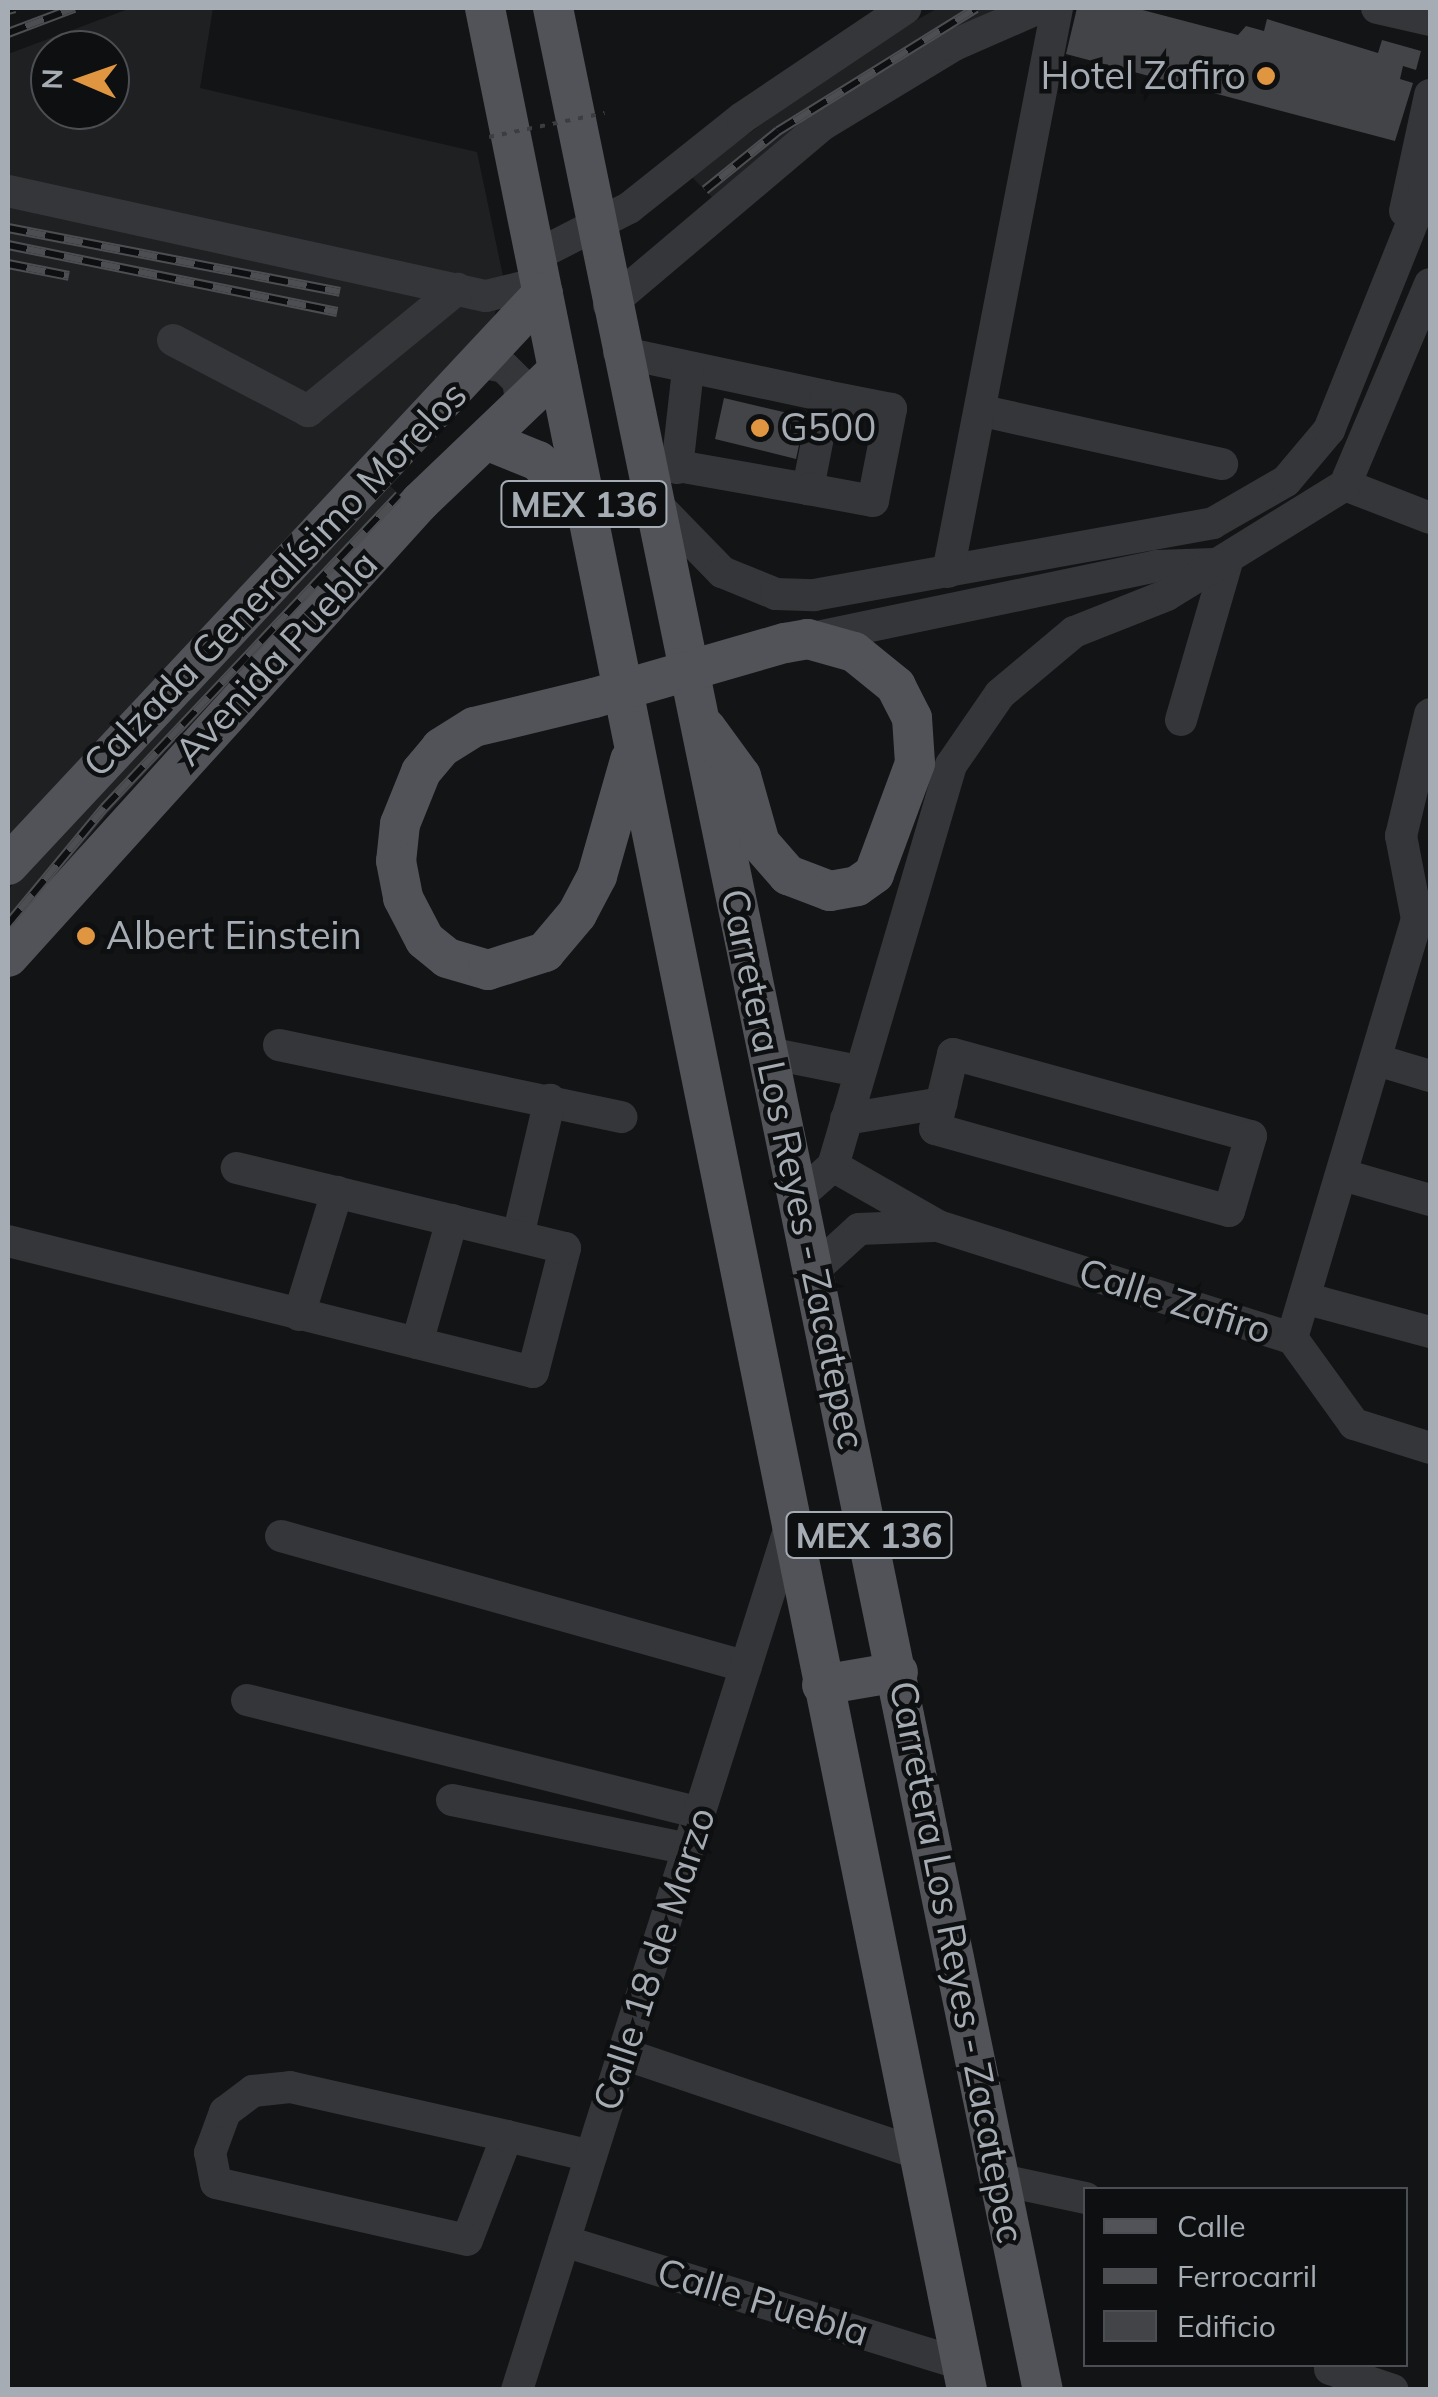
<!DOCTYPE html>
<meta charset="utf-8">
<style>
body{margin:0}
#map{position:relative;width:1438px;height:2397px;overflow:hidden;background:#131415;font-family:Mulish,sans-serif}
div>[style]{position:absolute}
.built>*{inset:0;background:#1f2022}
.building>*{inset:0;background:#424448}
.minor>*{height:32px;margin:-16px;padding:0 16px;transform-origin:16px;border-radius:16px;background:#353639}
.major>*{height:40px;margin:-20px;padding:0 20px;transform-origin:20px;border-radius:20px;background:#515358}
.rail>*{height:10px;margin-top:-5px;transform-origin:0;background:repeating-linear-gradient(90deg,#0e0f10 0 19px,#4c4e52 0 38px);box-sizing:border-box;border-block:2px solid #4c4e52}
.path-bridge>*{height:4px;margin-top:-2px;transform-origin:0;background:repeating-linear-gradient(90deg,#3b3d40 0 5px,transparent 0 13px)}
.major-bridge>*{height:40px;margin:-20px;padding:0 20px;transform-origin:20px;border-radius:20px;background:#515358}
.dots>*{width:28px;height:28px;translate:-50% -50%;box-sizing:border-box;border:5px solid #0e0f10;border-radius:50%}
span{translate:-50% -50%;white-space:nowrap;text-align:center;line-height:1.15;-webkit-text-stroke:9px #0e0f10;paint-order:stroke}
.shield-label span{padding:2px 8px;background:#0e0f10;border:2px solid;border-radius:8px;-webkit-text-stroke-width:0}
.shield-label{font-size:35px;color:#a6acb4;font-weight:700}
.poi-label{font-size:38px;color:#a6acb4}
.right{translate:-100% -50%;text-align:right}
.left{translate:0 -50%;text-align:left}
.street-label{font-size:38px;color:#a6acb4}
.frame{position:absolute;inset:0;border:10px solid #a6acb4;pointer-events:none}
.legend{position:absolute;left:1083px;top:2187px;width:325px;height:180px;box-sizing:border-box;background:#0e0f10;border:2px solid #4b4e52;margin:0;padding:12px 18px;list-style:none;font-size:30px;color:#a6acb4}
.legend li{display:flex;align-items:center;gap:20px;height:50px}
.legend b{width:50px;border:2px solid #4b4e52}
.north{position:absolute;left:30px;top:30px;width:100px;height:100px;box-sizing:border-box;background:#0e0f10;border:2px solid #4b4e52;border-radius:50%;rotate:272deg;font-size:28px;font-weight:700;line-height:40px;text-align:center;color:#a6acb4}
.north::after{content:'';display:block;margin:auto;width:35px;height:45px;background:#e09540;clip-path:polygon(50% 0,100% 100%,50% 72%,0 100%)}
</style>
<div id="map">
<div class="built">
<div style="clip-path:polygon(evenodd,131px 8px,213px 8px,200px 88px,477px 152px,504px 281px,491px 328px,8px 838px,8px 54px,131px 8px,50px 50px,110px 50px,110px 110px,50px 110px,50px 50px)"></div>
<div style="clip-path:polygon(938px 8px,998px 8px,936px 38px,713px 198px,691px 176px,860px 52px)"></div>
<div style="clip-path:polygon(387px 483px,403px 498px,108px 813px,8px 935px,8px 890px,86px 796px)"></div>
</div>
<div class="building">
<div style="clip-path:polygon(1077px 8px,1135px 8px,1238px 35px,1246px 26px,1264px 31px,1267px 19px,1378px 53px,1382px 40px,1421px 51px,1416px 70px,1403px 66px,1400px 79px,1413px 83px,1395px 141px,1066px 54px)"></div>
<div style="clip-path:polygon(724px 398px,805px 417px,796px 459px,715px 439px)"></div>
</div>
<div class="minor">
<div style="left:1377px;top:8px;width:54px;rotate:12.8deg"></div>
<div style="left:8px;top:191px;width:489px;rotate:12.4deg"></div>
<div style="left:486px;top:296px;width:56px;rotate:-13.5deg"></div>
<div style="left:1405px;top:211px;width:119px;rotate:-77.8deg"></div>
<div style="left:535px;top:256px;width:106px;rotate:-27.1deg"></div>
<div style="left:629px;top:208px;width:144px;rotate:-38.5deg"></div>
<div style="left:742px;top:118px;width:197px;rotate:-33.9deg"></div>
<div style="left:609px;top:305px;width:279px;rotate:-40.2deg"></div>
<div style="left:822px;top:125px;width:154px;rotate:-31.2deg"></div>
<div style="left:954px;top:45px;width:93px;rotate:-23.5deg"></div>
<div style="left:173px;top:340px;width:153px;rotate:27.7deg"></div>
<div style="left:308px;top:411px;width:193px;rotate:-39.3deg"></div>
<div style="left:619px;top:352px;width:212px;rotate:12deg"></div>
<div style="left:826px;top:396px;width:95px;rotate:101deg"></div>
<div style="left:808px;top:489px;width:168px;rotate:-170deg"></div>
<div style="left:484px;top:363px;width:20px;rotate:11deg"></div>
<div style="left:504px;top:367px;width:20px;rotate:45deg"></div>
<div style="left:518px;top:381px;width:24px;rotate:81deg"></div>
<div style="left:983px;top:411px;width:245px;rotate:12.5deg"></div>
<div style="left:677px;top:468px;width:99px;rotate:-83.6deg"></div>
<div style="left:1345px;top:485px;width:91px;rotate:21.2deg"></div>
<div style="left:808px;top:489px;width:66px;rotate:10.5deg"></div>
<div style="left:873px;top:501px;width:94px;rotate:-78.9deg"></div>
<div style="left:891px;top:409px;width:66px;rotate:-168.7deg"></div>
<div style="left:654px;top:502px;width:98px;rotate:45.8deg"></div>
<div style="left:722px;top:572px;width:58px;rotate:22.2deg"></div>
<div style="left:776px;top:594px;width:38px;rotate:2deg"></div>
<div style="left:814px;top:595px;width:405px;rotate:-10.2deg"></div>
<div style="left:1213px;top:523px;width:84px;rotate:-29.9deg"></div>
<div style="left:1286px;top:481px;width:67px;rotate:-49.9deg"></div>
<div style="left:1329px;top:430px;width:271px;rotate:-68.1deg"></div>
<div style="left:948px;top:572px;width:574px;rotate:-79.06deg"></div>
<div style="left:808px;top:639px;width:356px;rotate:-11.8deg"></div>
<div style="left:1156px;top:566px;width:58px;rotate:-2deg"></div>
<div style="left:1181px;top:720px;width:169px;rotate:-73.8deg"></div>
<div style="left:279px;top:1045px;width:350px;rotate:11.9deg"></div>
<div style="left:768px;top:1053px;width:92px;rotate:11.3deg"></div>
<div style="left:953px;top:1054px;width:309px;rotate:15.4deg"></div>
<div style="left:1251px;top:1136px;width:78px;rotate:106.3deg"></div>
<div style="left:1229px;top:1211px;width:305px;rotate:-164.4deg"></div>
<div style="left:935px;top:1129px;width:77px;rotate:-76.5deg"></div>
<div style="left:1377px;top:1060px;width:55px;rotate:16.8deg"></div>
<div style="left:846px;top:1119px;width:97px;rotate:-9.5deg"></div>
<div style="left:833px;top:1166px;width:121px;rotate:29.7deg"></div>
<div style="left:938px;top:1226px;width:371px;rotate:17.6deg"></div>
<div style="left:1292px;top:1338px;width:106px;rotate:54.2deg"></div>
<div style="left:1354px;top:1424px;width:80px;rotate:17.5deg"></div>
<div style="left:1343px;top:1175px;width:91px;rotate:16deg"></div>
<div style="left:798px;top:1197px;width:47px;rotate:-41.5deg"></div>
<div style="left:833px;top:1166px;width:418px;rotate:-73.6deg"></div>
<div style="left:951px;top:765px;width:86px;rotate:-55.4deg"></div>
<div style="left:1000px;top:694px;width:97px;rotate:-40deg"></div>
<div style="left:1074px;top:632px;width:100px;rotate:-21.7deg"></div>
<div style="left:1167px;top:595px;width:209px;rotate:-31.7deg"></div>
<div style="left:1345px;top:485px;width:218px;rotate:-67.1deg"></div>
<div style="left:518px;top:1236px;width:140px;rotate:-76.8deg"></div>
<div style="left:8px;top:1241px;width:541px;rotate:14.01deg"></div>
<div style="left:533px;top:1372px;width:128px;rotate:-75.5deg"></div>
<div style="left:565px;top:1248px;width:338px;rotate:-166.3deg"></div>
<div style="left:814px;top:1270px;width:61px;rotate:-42.3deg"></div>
<div style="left:859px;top:1229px;width:74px;rotate:-2.3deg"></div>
<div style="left:1304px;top:1298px;width:131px;rotate:15.1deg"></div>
<div style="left:299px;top:1315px;width:129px;rotate:-72.8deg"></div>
<div style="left:1292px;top:1338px;width:437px;rotate:-73.4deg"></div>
<div style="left:1417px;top:919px;width:85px;rotate:-100.9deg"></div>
<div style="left:1401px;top:836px;width:125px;rotate:-76.6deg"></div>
<div style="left:417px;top:1343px;width:128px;rotate:-74.1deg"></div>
<div style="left:281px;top:1536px;width:483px;rotate:15.7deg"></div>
<div style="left:247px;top:1700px;width:467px;rotate:14deg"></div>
<div style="left:452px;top:1800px;width:241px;rotate:11.7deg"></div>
<div style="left:624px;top:2054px;width:311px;rotate:18.7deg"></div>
<div style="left:507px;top:2136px;width:111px;rotate:111deg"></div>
<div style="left:467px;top:2240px;width:257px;rotate:-167.2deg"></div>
<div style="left:216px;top:2183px;width:31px;rotate:-101deg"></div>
<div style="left:210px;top:2153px;width:44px;rotate:-69.9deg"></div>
<div style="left:225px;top:2112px;width:35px;rotate:-37deg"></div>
<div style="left:253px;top:2091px;width:37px;rotate:-6deg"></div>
<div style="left:290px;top:2087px;width:222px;rotate:12.7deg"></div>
<div style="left:507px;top:2136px;width:86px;rotate:13.4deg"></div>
<div style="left:1001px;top:2180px;width:87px;rotate:12deg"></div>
<div style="left:564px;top:2241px;width:416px;rotate:17.2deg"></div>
<div style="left:1330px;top:2369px;width:66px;rotate:18.4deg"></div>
<div style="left:517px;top:2390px;width:905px;rotate:-72.45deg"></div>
</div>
<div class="major">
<div style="left:485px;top:8px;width:2430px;rotate:78.56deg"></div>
<div style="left:553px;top:8px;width:2432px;rotate:78.38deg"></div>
<div style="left:486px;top:440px;width:56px;rotate:22deg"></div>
<div style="left:538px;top:461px;width:69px;rotate:46.8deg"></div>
<div style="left:594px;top:698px;width:123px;rotate:166.4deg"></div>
<div style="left:474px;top:727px;width:39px;rotate:148deg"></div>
<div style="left:441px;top:748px;width:31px;rotate:130deg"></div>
<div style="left:421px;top:772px;width:56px;rotate:112deg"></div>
<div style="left:400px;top:824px;width:37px;rotate:96deg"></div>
<div style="left:396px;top:861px;width:38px;rotate:79deg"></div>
<div style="left:403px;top:898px;width:47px;rotate:62.4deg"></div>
<div style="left:425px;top:940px;width:28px;rotate:39deg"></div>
<div style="left:447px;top:958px;width:43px;rotate:16.3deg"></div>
<div style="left:488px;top:970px;width:60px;rotate:-17.5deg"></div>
<div style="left:545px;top:952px;width:50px;rotate:-49.9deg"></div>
<div style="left:577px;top:914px;width:43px;rotate:-62.2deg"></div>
<div style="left:597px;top:876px;width:121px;rotate:-74.1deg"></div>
<div style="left:706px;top:728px;width:59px;rotate:53.9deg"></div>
<div style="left:741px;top:776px;width:70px;rotate:74.2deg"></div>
<div style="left:760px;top:843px;width:43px;rotate:48.8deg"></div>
<div style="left:788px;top:875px;width:45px;rotate:20.9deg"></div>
<div style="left:830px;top:891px;width:27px;rotate:-10deg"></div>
<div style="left:857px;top:886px;width:21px;rotate:-35deg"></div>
<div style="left:874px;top:874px;width:118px;rotate:-69.7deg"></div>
<div style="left:915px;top:763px;width:45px;rotate:-93.8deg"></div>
<div style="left:912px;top:718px;width:36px;rotate:-117deg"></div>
<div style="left:896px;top:686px;width:54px;rotate:-141deg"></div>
<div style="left:854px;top:652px;width:48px;rotate:-164.2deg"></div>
<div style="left:808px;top:639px;width:23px;rotate:170deg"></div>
<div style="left:8px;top:865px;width:783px;rotate:-46.91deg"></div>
<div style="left:8px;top:957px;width:614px;rotate:-47.84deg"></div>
<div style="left:420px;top:502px;width:191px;rotate:-43.7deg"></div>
<div style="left:822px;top:1685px;width:77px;rotate:-9.7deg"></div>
</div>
<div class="rail">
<div style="left:8px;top:10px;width:7px;rotate:-16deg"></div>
<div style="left:8px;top:33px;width:71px;rotate:-20.7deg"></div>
<div style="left:705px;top:190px;width:94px;rotate:-38.9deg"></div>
<div style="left:778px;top:131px;width:233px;rotate:-31.8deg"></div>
<div style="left:8px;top:228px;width:338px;rotate:10.9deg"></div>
<div style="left:8px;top:245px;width:336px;rotate:11.5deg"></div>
<div style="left:8px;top:264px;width:62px;rotate:11.1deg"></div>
<div style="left:8px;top:924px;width:151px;rotate:-50.4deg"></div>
<div style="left:104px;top:808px;width:430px;rotate:-46.7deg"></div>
</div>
<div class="path-bridge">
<div style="left:489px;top:137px;width:118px;rotate:-11.7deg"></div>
</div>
<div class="major-bridge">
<div style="left:594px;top:698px;width:199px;rotate:-16.1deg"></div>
</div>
<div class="dots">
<div style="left:1266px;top:76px;background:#e09540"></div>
<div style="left:760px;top:428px;background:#e09540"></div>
<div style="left:86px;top:936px;background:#e09540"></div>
</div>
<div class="shield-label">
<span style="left:584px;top:504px">MEX 136</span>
<span style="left:869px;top:1535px">MEX 136</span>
</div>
<div class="poi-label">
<span class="right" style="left:1246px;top:76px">Hotel Zafiro</span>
<span class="left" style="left:780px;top:428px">G500</span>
<span class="left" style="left:106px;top:936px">Albert Einstein</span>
</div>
<div class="street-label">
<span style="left:275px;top:579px;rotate:-46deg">Calzada Generalísimo Morelos</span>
<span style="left:276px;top:658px;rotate:-47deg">Avenida Puebla</span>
<span style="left:793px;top:1169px;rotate:78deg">Carretera Los Reyes - Zacatepec</span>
<span style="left:1175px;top:1301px;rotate:18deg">Calle Zafiro</span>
<span style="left:654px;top:1959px;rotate:-72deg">Calle 18 de Marzo</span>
<span style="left:957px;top:1962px;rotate:79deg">Carretera Los Reyes - Zacatepec</span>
<span style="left:763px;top:2302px;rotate:17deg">Calle Puebla</span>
</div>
<div class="frame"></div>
<ul class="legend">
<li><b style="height:12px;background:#515358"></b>Calle</li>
<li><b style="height:12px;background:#4c4e52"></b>Ferrocarril</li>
<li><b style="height:28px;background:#424448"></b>Edificio</li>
</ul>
<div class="north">N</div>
</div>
